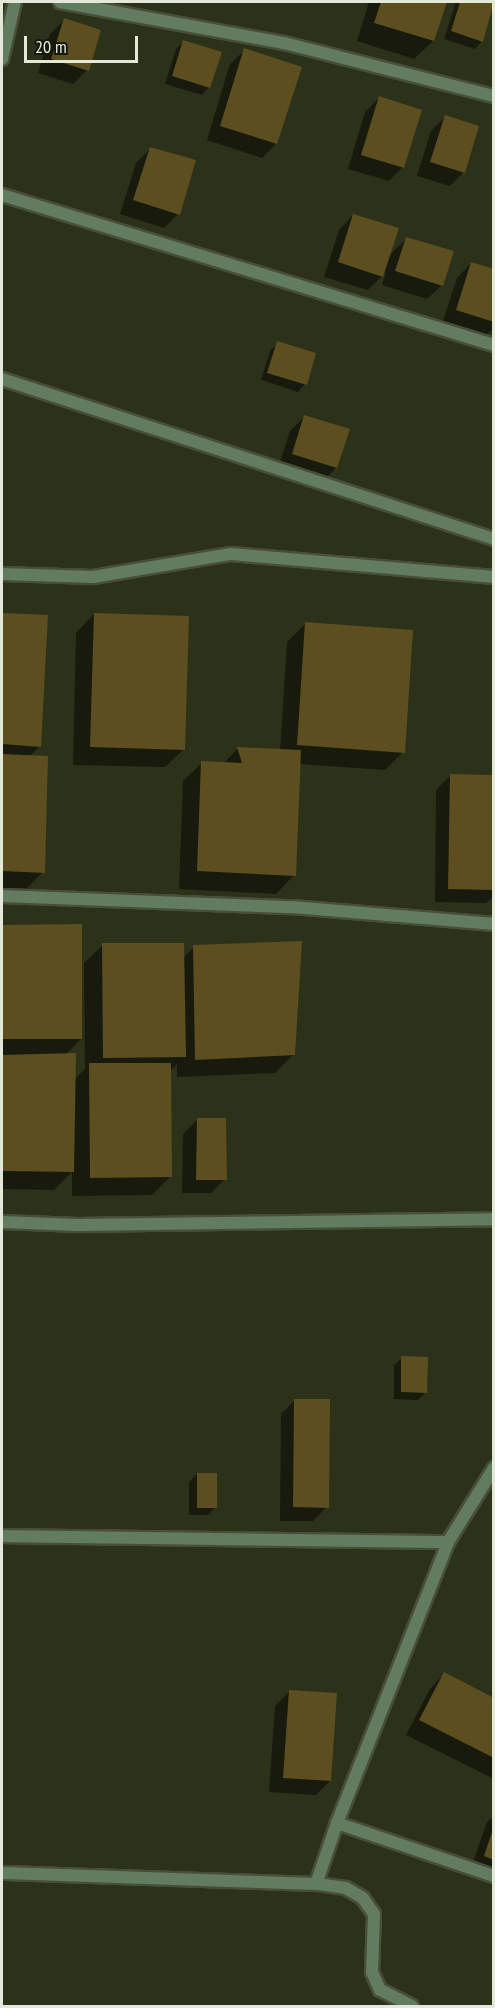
<!DOCTYPE html>
<style>
body{margin:0}
#map{position:relative;width:495px;height:2008px;overflow:hidden;background:#2c3119;font-family:"PT Sans Narrow",sans-serif}
div>[style]{position:absolute}
.shadow>*{inset:0;background:#0007}
.building>*{inset:0;background:#5c4e1f}
.roads{filter:drop-shadow(2px 0 #494e38) drop-shadow(-2px 0 #494e38) drop-shadow(0 2px #494e38) drop-shadow(0 -2px #494e38)}
.minor>*{height:12px;margin:-6px;padding:0 6px;transform-origin:6px;border-radius:6px;background:#627c61}
span{translate:-50% -50%;white-space:nowrap;text-align:center;line-height:1.15;-webkit-text-stroke:4.5px #15180d;paint-order:stroke}
.frame{position:absolute;inset:0;border:3px solid #e4e8d9;pointer-events:none}
.scale{position:absolute;left:24px;top:36px;width:114px;height:27px;box-sizing:border-box;border:3px solid #e4e8d9;border-top:0;padding-left:8px;font-size:18px;line-height:21px;white-space:nowrap;color:#e4e8d9;-webkit-text-stroke:4px #15180d;paint-order:stroke}
</style>
<div id="map">
<div class="shadow">
<div style="clip-path:polygon(369px 2px,445px 2px,433px 41px,414px 59px,357px 41px)"></div>
<div style="clip-path:polygon(456px 2px,494px 2px,482px 41px,475px 49px,444px 39px)"></div>
<div style="clip-path:polygon(64px 20px,87px 70px,73px 84px,38px 73px,50px 34px)"></div>
<div style="clip-path:polygon(183px 42px,209px 87px,202px 95px,165px 84px,176px 49px)"></div>
<div style="clip-path:polygon(245px 50px,276px 144px,262px 158px,207px 140px,230px 64px)"></div>
<div style="clip-path:polygon(379px 98px,403px 167px,389px 181px,348px 169px,365px 112px)"></div>
<div style="clip-path:polygon(445px 117px,464px 172px,450px 186px,417px 176px,431px 131px)"></div>
<div style="clip-path:polygon(151px 148px,178px 214px,164px 228px,120px 214px,136px 163px)"></div>
<div style="clip-path:polygon(353px 215px,388px 257px,407px 238px,442px 285px,427px 299px,382px 285px,386px 272px,368px 290px,324px 277px,339px 230px)"></div>
<div style="clip-path:polygon(471px 263px,494px 270px,494px 328px,484px 337px,442px 324px,457px 278px)"></div>
<div style="clip-path:polygon(278px 343px,305px 384px,298px 392px,261px 380px,270px 351px)"></div>
<div style="clip-path:polygon(304px 417px,336px 468px,322px 482px,278px 468px,290px 431px)"></div>
<div style="clip-path:polygon(2px 614px,46px 616px,40px 746px,29px 757px,43px 872px,24px 891px,2px 890px)"></div>
<div style="clip-path:polygon(94px 614px,184px 749px,165px 767px,73px 765px,76px 633px)"></div>
<div style="clip-path:polygon(306px 623px,403px 752px,385px 770px,299px 764px,294px 875px,276px 894px,179px 889px,183px 781px,202px 763px,223px 764px,237px 749px,280px 751px,287px 642px)"></div>
<div style="clip-path:polygon(494px 671px,494px 770px,492px 770px)"></div>
<div style="clip-path:polygon(450px 776px,494px 776px,494px 896px,486px 903px,435px 902px,436px 790px)"></div>
<div style="clip-path:polygon(2px 926px,81px 926px,81px 1039px,65px 1055px,74px 1080px,85px 1069px,84px 963px,103px 945px,183px 958px,194px 947px,293px 1055px,275px 1073px,177px 1077px,177px 1064px,170px 1071px,171px 1176px,152px 1195px,72px 1196px,72px 1172px,54px 1190px,2px 1189px)"></div>
<div style="clip-path:polygon(197px 1120px,225px 1179px,211px 1193px,182px 1193px,183px 1134px)"></div>
<div style="clip-path:polygon(402px 1358px,426px 1392px,418px 1400px,394px 1399px,394px 1365px)"></div>
<div style="clip-path:polygon(295px 1400px,327px 1507px,313px 1521px,280px 1521px,281px 1414px)"></div>
<div style="clip-path:polygon(197px 1474px,215px 1508px,208px 1515px,189px 1515px,189px 1482px)"></div>
<div style="clip-path:polygon(444px 1674px,494px 1700px,494px 1779px,406px 1735px,430px 1689px)"></div>
<div style="clip-path:polygon(289px 1692px,330px 1781px,316px 1795px,269px 1792px,275px 1706px)"></div>
<div style="clip-path:polygon(494px 1816px,494px 1879px,470px 1871px,487px 1822px)"></div>
</div>
<div class="building">
<div style="clip-path:polygon(381px 2px,447px 2px,434px 41px,374px 23px)"></div>
<div style="clip-path:polygon(460px 2px,494px 2px,483px 42px,451px 31px)"></div>
<div style="clip-path:polygon(64px 18px,101px 30px,89px 71px,51px 59px)"></div>
<div style="clip-path:polygon(183px 40px,222px 52px,210px 88px,172px 76px)"></div>
<div style="clip-path:polygon(244px 48px,302px 67px,277px 144px,220px 126px)"></div>
<div style="clip-path:polygon(379px 96px,422px 110px,404px 168px,361px 155px)"></div>
<div style="clip-path:polygon(445px 115px,479px 126px,465px 173px,430px 162px)"></div>
<div style="clip-path:polygon(150px 147px,196px 160px,180px 215px,133px 200px)"></div>
<div style="clip-path:polygon(353px 214px,399px 228px,383px 277px,338px 262px)"></div>
<div style="clip-path:polygon(406px 237px,454px 251px,443px 286px,395px 271px)"></div>
<div style="clip-path:polygon(471px 262px,494px 269px,494px 322px,456px 310px)"></div>
<div style="clip-path:polygon(277px 341px,316px 353px,307px 385px,267px 373px)"></div>
<div style="clip-path:polygon(304px 415px,350px 429px,337px 468px,292px 454px)"></div>
<div style="clip-path:polygon(2px 613px,48px 615px,41px 747px,2px 744px)"></div>
<div style="clip-path:polygon(94px 613px,189px 616px,185px 750px,90px 747px)"></div>
<div style="clip-path:polygon(305px 622px,413px 630px,405px 753px,297px 745px)"></div>
<div style="clip-path:polygon(237px 747px,301px 750px,296px 876px,197px 871px,201px 761px,242px 763px)"></div>
<div style="clip-path:polygon(2px 754px,48px 756px,45px 873px,2px 871px)"></div>
<div style="clip-path:polygon(450px 774px,494px 775px,494px 890px,448px 889px)"></div>
<div style="clip-path:polygon(82px 924px,82px 1039px,2px 1039px,2px 925px)"></div>
<div style="clip-path:polygon(302px 941px,295px 1055px,195px 1060px,193px 945px)"></div>
<div style="clip-path:polygon(102px 943px,184px 943px,186px 1057px,103px 1058px)"></div>
<div style="clip-path:polygon(76px 1053px,74px 1172px,2px 1171px,2px 1055px)"></div>
<div style="clip-path:polygon(89px 1063px,171px 1063px,172px 1177px,90px 1178px)"></div>
<div style="clip-path:polygon(197px 1118px,226px 1118px,227px 1180px,196px 1180px)"></div>
<div style="clip-path:polygon(401px 1356px,428px 1357px,427px 1393px,401px 1392px)"></div>
<div style="clip-path:polygon(294px 1399px,330px 1399px,329px 1508px,293px 1507px)"></div>
<div style="clip-path:polygon(197px 1473px,217px 1473px,217px 1508px,197px 1508px)"></div>
<div style="clip-path:polygon(444px 1672px,494px 1698px,494px 1758px,419px 1720px)"></div>
<div style="clip-path:polygon(289px 1690px,337px 1693px,331px 1781px,283px 1778px)"></div>
<div style="clip-path:polygon(493px 1829px,494px 1829px,494px 1860px,484px 1856px)"></div>
</div>
<div class="roads">
<div class="minor">
<div style="left:60px;top:2px;width:228px;rotate:10.4deg"></div>
<div style="left:284px;top:43px;width:217px;rotate:14.2deg"></div>
<div style="left:2px;top:59px;width:58px;rotate:-77.2deg"></div>
<div style="left:2px;top:195px;width:514px;rotate:16.96deg"></div>
<div style="left:2px;top:379px;width:517px;rotate:18.01deg"></div>
<div style="left:2px;top:574px;width:91px;rotate:1.9deg"></div>
<div style="left:93px;top:577px;width:140px;rotate:-9.5deg"></div>
<div style="left:231px;top:554px;width:264px;rotate:5deg"></div>
<div style="left:2px;top:896px;width:290px;rotate:2.2deg"></div>
<div style="left:292px;top:907px;width:203px;rotate:4.8deg"></div>
<div style="left:2px;top:1222px;width:76px;rotate:2.3deg"></div>
<div style="left:78px;top:1225px;width:416px;rotate:-0.8deg"></div>
<div style="left:2px;top:1536px;width:446px;rotate:0.8deg"></div>
<div style="left:337px;top:1823px;width:166px;rotate:18.7deg"></div>
<div style="left:2px;top:1873px;width:314px;rotate:2deg"></div>
<div style="left:412px;top:2006px;width:36px;rotate:-153deg"></div>
<div style="left:380px;top:1990px;width:20px;rotate:-114deg"></div>
<div style="left:372px;top:1972px;width:58px;rotate:-88deg"></div>
<div style="left:374px;top:1914px;width:19px;rotate:-125deg"></div>
<div style="left:363px;top:1898px;width:20px;rotate:-150deg"></div>
<div style="left:346px;top:1888px;width:30px;rotate:-172deg"></div>
<div style="left:316px;top:1884px;width:65px;rotate:-71deg"></div>
<div style="left:337px;top:1823px;width:302px;rotate:-68.4deg"></div>
<div style="left:448px;top:1542px;width:87px;rotate:-58.1deg"></div>
</div>
</div>
<div class="frame"></div>
<div class="scale">20 m</div>
</div>
